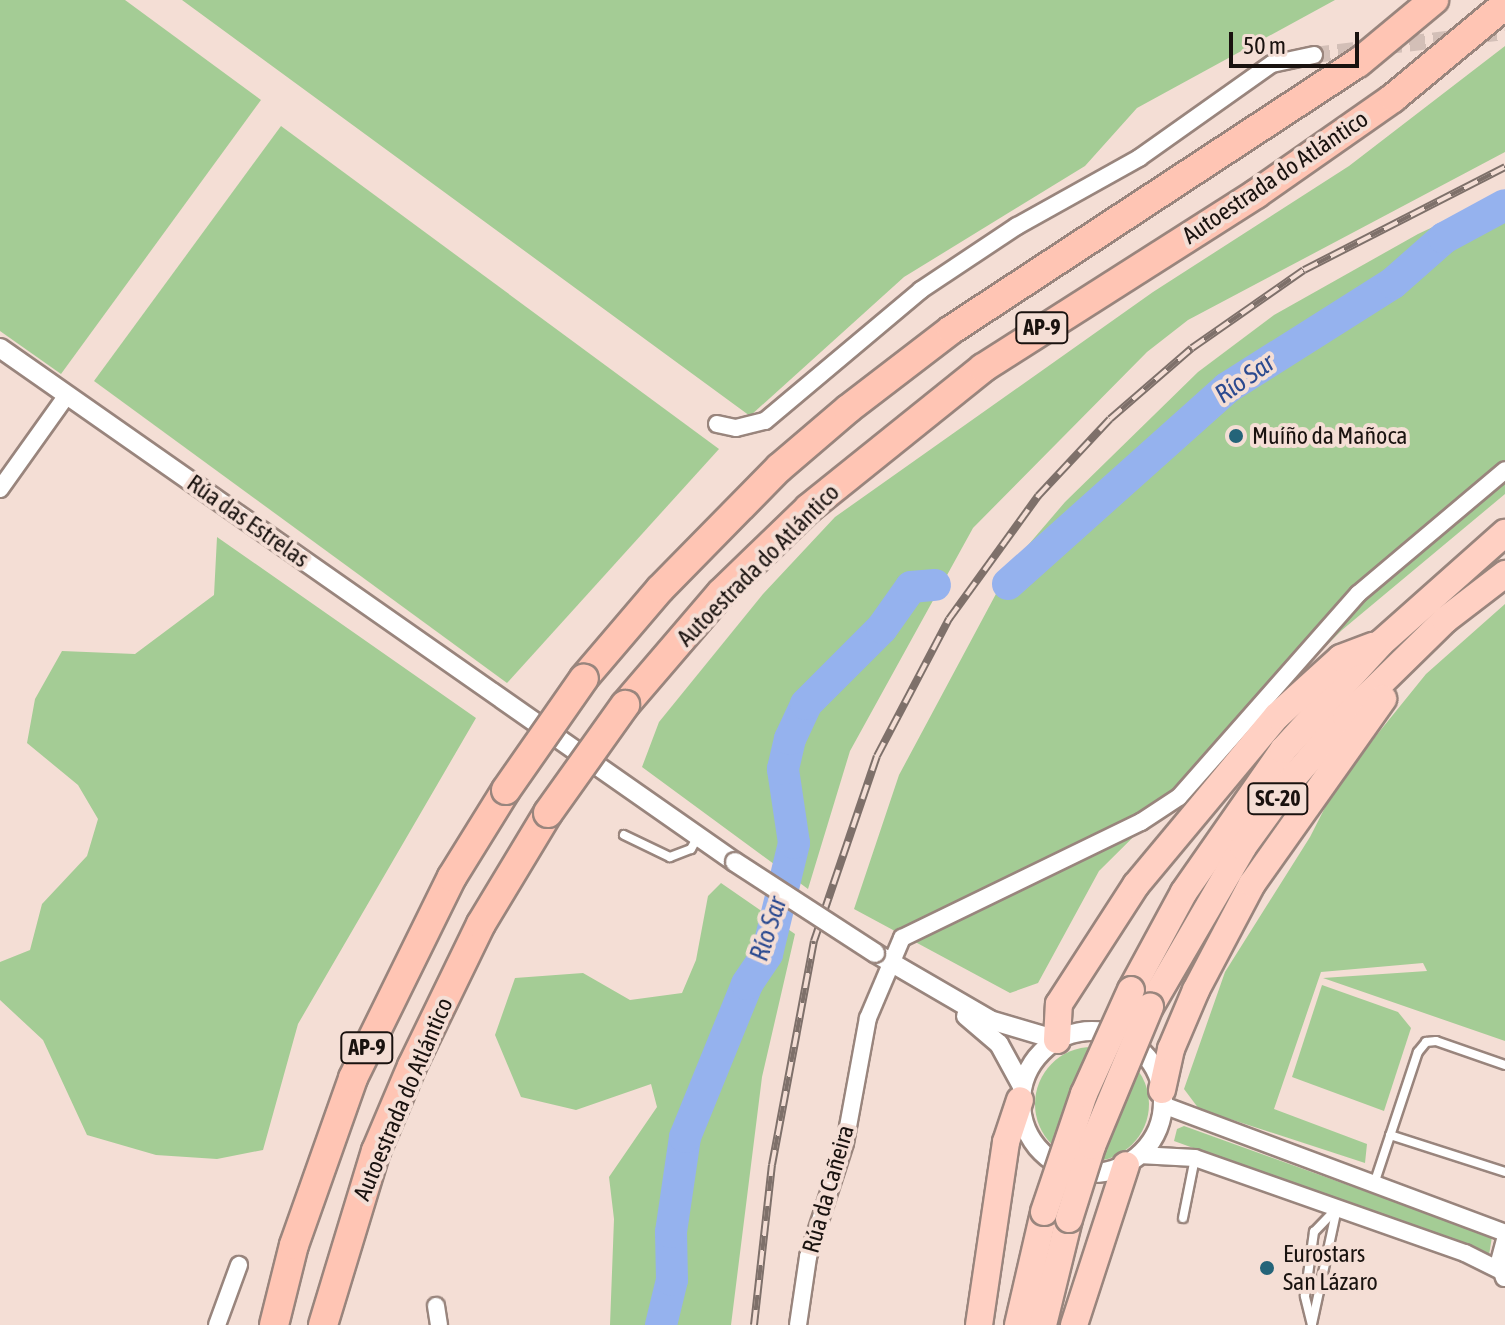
<!DOCTYPE html>
<meta charset="utf-8">
<style>
body{margin:0}
#map{position:relative;width:1505px;height:1325px;overflow:hidden;background:#f4ded5;font-family:"Asap Condensed",sans-serif}
div>[style]{position:absolute}
.green>*{inset:0;background:#a4cc95}
.round{border-radius:50%}
.river>*{height:32px;margin:-16px;padding:0 16px;transform-origin:16px;border-radius:16px;background:#95b2ee}
.minor-tunnel>*{height:16px;margin-top:-8px;transform-origin:0;background:repeating-linear-gradient(90deg,#d3bfb7 0 16px,transparent 0 24px)}
.roads{filter:drop-shadow(2px 0 #99857d) drop-shadow(-2px 0 #99857d) drop-shadow(0 2px #99857d) drop-shadow(0 -2px #99857d)}
.service>*{height:8px;margin:-4px;padding:0 4px;transform-origin:4px;border-radius:4px;background:#fff}
.minor>*{height:16px;margin:-8px;padding:0 8px;transform-origin:8px;border-radius:8px;background:#fff}
.tertiary>*{height:18px;margin:-9px;padding:0 9px;transform-origin:9px;border-radius:9px;background:#fff}
.tertiary>.ring{margin:-9px;padding:0;box-sizing:content-box;background:none;border:18px solid #fff;border-radius:50%}
.trunk>*{height:26px;margin:-13px;padding:0 13px;transform-origin:13px;border-radius:13px;background:#ffd0c3}
.motorway>*{height:28px;margin:-14px;padding:0 14px;transform-origin:14px;border-radius:14px;background:#ffc5b4}
.rail>*{height:8px;margin-top:-4px;transform-origin:0;background:repeating-linear-gradient(90deg,#f4ded5 0 15px,#7e706a 0 30px);box-sizing:border-box;border-block:2px solid #7e706a}
.bridges{filter:drop-shadow(2px 0 #99857d) drop-shadow(-2px 0 #99857d) drop-shadow(0 2px #99857d) drop-shadow(0 -2px #99857d)}
.tertiary-bridge>*{height:18px;margin:-9px;padding:0 9px;transform-origin:9px;border-radius:9px;background:#fff}
.trunk-bridge>*{height:26px;margin:-13px;padding:0 13px;transform-origin:13px;border-radius:13px;background:#ffd0c3}
.motorway-bridge>*{height:28px;margin:-14px;padding:0 14px;transform-origin:14px;border-radius:14px;background:#ffc5b4}
.dots>*{width:22px;height:22px;translate:-50% -50%;box-sizing:border-box;border:4px solid #f4ded5;border-radius:50%}
span{translate:-50% -50%;white-space:nowrap;text-align:center;line-height:1.15;-webkit-text-stroke:8px #f4ded5;paint-order:stroke}
.shield-label span{padding:2px 6px;background:#f4ded5;border:2px solid;border-radius:6px;-webkit-text-stroke-width:0}
.shield-label{font-size:22px;color:#19120f;font-weight:700}
.street-label{font-size:24px;color:#19120f}
.poi-label{font-size:24px;color:#19120f}
.left{translate:0 -50%;text-align:left}
.water-label{font-size:26px;color:#2b4a90;font-style:italic}
.scale{position:absolute;left:1229px;top:32px;width:130px;height:36px;box-sizing:border-box;border:4px solid #19120f;border-top:0;padding-left:10px;font-size:24px;line-height:28px;white-space:nowrap;color:#19120f;-webkit-text-stroke:6px #f4ded5;paint-order:stroke}
</style>
<div id="map">
<div class="green">
<div style="clip-path:polygon(0 0,125px 0,261px 100px,61px 374px,0 331px)"></div>
<div style="clip-path:polygon(182px 0,1335px 0,1137px 108px,1085px 166px,904px 277px,750px 416px)"></div>
<div style="clip-path:polygon(1505px 46px,1505px 152px,1188px 320px,1147px 352px,973px 528px,850px 751px,808px 889px,642px 767px,659px 722px,763px 594px,835px 517px,1153px 292px,1349px 166px)"></div>
<div style="clip-path:polygon(281px 126px,719px 449px,507px 683px,94px 381px)"></div>
<div style="clip-path:polygon(1505px 193px,1505px 494px,1342px 630px,1099px 871px,1038px 983px,1010px 993px,854px 909px,899px 775px,1012px 564px,1065px 502px,1198px 372px,1274px 315px,1418px 234px)"></div>
<div style="clip-path:polygon(217px 537px,476px 718px,298px 1024px,263px 1150px,217px 1159px,156px 1155px,87px 1135px,43px 1040px,0 1000px,0 962px,30px 950px,42px 904px,87px 856px,98px 819px,78px 785px,27px 743px,35px 699px,62px 651px,135px 654px,214px 595px)"></div>
<div style="clip-path:polygon(1505px 604px,1505px 1041px,1323px 978px,1427px 971px,1423px 963px,1321px 972px,1274px 1109px,1367px 1144px,1365px 1163px,1199px 1109px,1184px 1089px,1225px 972px,1310px 837px,1337px 784px,1426px 674px)"></div>
<div style="clip-path:polygon(721px 883px,795px 934px,762px 1077px,731px 1325px,610px 1325px,614px 1219px,609px 1177px,657px 1107px,651px 1084px,576px 1110px,521px 1097px,495px 1035px,515px 978px,583px 973px,630px 1000px,682px 993px,696px 960px,708px 896px)"></div>
<div style="clip-path:polygon(1322px 985px,1398px 1012px,1411px 1028px,1384px 1111px,1292px 1077px)"></div>
<div class="round" style="left:1035px;top:1047px;width:114px;height:114px"></div>
<div style="clip-path:polygon(1184px 1126px,1492px 1237px,1489px 1255px,1174px 1141px,1177px 1129px)"></div>
</div>
<div class="river">
<div style="left:1008px;top:584px;width:294px;rotate:-41.8deg"></div>
<div style="left:1227px;top:388px;width:196px;rotate:-32.3deg"></div>
<div style="left:1393px;top:283px;width:68px;rotate:-41.4deg"></div>
<div style="left:1444px;top:238px;width:69px;rotate:-28.4deg"></div>
<div style="left:661px;top:1325px;width:46px;rotate:-76.3deg"></div>
<div style="left:672px;top:1280px;width:48px;rotate:-91.2deg"></div>
<div style="left:671px;top:1232px;width:96px;rotate:-81.6deg"></div>
<div style="left:685px;top:1137px;width:165px;rotate:-67.9deg"></div>
<div style="left:747px;top:984px;width:36px;rotate:-56deg"></div>
<div style="left:767px;top:954px;width:114px;rotate:-76.3deg"></div>
<div style="left:794px;top:843px;width:75px;rotate:-98.5deg"></div>
<div style="left:783px;top:769px;width:31px;rotate:-77deg"></div>
<div style="left:790px;top:739px;width:38px;rotate:-65deg"></div>
<div style="left:806px;top:704px;width:107px;rotate:-45deg"></div>
<div style="left:882px;top:628px;width:50px;rotate:-54.7deg"></div>
<div style="left:911px;top:587px;width:24px;rotate:-5deg"></div>
</div>
<div class="minor-tunnel">
<div style="left:1314px;top:55px;width:192px;rotate:-6.9deg"></div>
</div>
<div class="roads">
<div class="service">
<div style="left:624px;top:835px;width:51px;rotate:25.6deg"></div>
<div style="left:670px;top:857px;width:22px;rotate:-21deg"></div>
<div style="left:691px;top:849px;width:13px;rotate:-61deg"></div>
<div style="left:1390px;top:1135px;width:121px;rotate:17.8deg"></div>
<div style="left:1374px;top:1184px;width:139px;rotate:-71.6deg"></div>
<div style="left:1418px;top:1052px;width:13px;rotate:-51deg"></div>
<div style="left:1426px;top:1042px;width:10px;rotate:-6deg"></div>
<div style="left:1436px;top:1041px;width:73px;rotate:19.2deg"></div>
<div style="left:1183px;top:1218px;width:61px;rotate:-78.7deg"></div>
<div style="left:1312px;top:1324px;width:119px;rotate:-77.8deg"></div>
<div style="left:1312px;top:1325px;width:30px;rotate:-104deg"></div>
<div style="left:1305px;top:1296px;width:65px;rotate:-82deg"></div>
<div style="left:1314px;top:1232px;width:33px;rotate:-46deg"></div>
</div>
<div class="minor">
<div style="left:717px;top:424px;width:19px;rotate:12deg"></div>
<div style="left:736px;top:428px;width:30px;rotate:-14deg"></div>
<div style="left:765px;top:421px;width:204px;rotate:-40deg"></div>
<div style="left:921px;top:290px;width:115px;rotate:-33.7deg"></div>
<div style="left:1017px;top:226px;width:140px;rotate:-29.1deg"></div>
<div style="left:1139px;top:158px;width:163px;rotate:-35.3deg"></div>
<div style="left:1272px;top:64px;width:43px;rotate:-12.1deg"></div>
<div style="left:0;top:489px;width:115px;rotate:-54.5deg"></div>
<div style="left:1163px;top:1105px;width:365px;rotate:20.5deg"></div>
<div style="left:1139px;top:1155px;width:56px;rotate:3.1deg"></div>
<div style="left:1195px;top:1158px;width:286px;rotate:19.4deg"></div>
<div style="left:1465px;top:1253px;width:40px;rotate:26.6deg"></div>
<div style="left:1504px;top:1278px;width:17px;rotate:-107deg"></div>
<div style="left:1499px;top:1262px;width:23px;rotate:-75deg"></div>
<div style="left:436px;top:1306px;width:19px;rotate:81deg"></div>
<div style="left:217px;top:1325px;width:64px;rotate:-69.9deg"></div>
<div style="left:798px;top:1325px;width:69px;rotate:-81.6deg"></div>
<div style="left:808px;top:1257px;width:120px;rotate:-72deg"></div>
<div style="left:845px;top:1143px;width:127px;rotate:-79.6deg"></div>
<div style="left:868px;top:1018px;width:87px;rotate:-67deg"></div>
<div style="left:902px;top:938px;width:266px;rotate:-25.9deg"></div>
<div style="left:1141px;top:822px;width:45px;rotate:-33.3deg"></div>
<div style="left:1179px;top:797px;width:271px;rotate:-48.6deg"></div>
<div style="left:1358px;top:594px;width:192px;rotate:-40.1deg"></div>
</div>
<div class="tertiary">
<div style="left:0;top:348px;width:897px;rotate:34.97deg"></div>
<div style="left:875px;top:953px;width:133px;rotate:30.2deg"></div>
<div style="left:990px;top:1020px;width:70px;rotate:16.6deg"></div>
<div style="left:966px;top:1016px;width:43px;rotate:40.3deg"></div>
<div style="left:999px;top:1044px;width:48px;rotate:61.3deg"></div>
<div class="ring" style="left:1021px;top:1031px;width:124px;height:124px"></div>
</div>
<div class="trunk">
<div style="left:1131px;top:990px;width:111px;rotate:-61.6deg"></div>
<div style="left:1184px;top:892px;width:173px;rotate:-55.1deg"></div>
<div style="left:1283px;top:750px;width:145px;rotate:-47.5deg"></div>
<div style="left:1381px;top:643px;width:166px;rotate:-41.6deg"></div>
<div style="left:1150px;top:1007px;width:185px;rotate:-59.8deg"></div>
<div style="left:1243px;top:847px;width:85px;rotate:-54.1deg"></div>
<div style="left:1293px;top:778px;width:81px;rotate:-49deg"></div>
<div style="left:1346px;top:717px;width:139px;rotate:-44.4deg"></div>
<div style="left:1445px;top:620px;width:76px;rotate:-37.5deg"></div>
<div style="left:1057px;top:1040px;width:36px;rotate:-87deg"></div>
<div style="left:1059px;top:1004px;width:142px;rotate:-57.1deg"></div>
<div style="left:1136px;top:885px;width:220px;rotate:-50.2deg"></div>
<div style="left:1277px;top:716px;width:86px;rotate:-42.2deg"></div>
<div style="left:1341px;top:658px;width:34px;rotate:-21deg"></div>
<div style="left:1162px;top:1090px;width:42px;rotate:-77.6deg"></div>
<div style="left:1171px;top:1049px;width:64px;rotate:-67deg"></div>
<div style="left:1196px;top:990px;width:120px;rotate:-62.2deg"></div>
<div style="left:1252px;top:884px;width:227px;rotate:-54.7deg"></div>
<div style="left:979px;top:1325px;width:185px;rotate:-81.6deg"></div>
<div style="left:1006px;top:1142px;width:44px;rotate:-71.6deg"></div>
<div style="left:1018px;top:1325px;width:116px;rotate:-77deg"></div>
<div style="left:1043px;top:1325px;width:109px;rotate:-76.2deg"></div>
<div style="left:1074px;top:1325px;width:168px;rotate:-72deg"></div>
</div>
<div class="motorway">
<div style="left:584px;top:678px;width:117px;rotate:-49.5deg"></div>
<div style="left:660px;top:589px;width:170px;rotate:-45.5deg"></div>
<div style="left:779px;top:468px;width:91px;rotate:-40.5deg"></div>
<div style="left:848px;top:409px;width:130px;rotate:-37.5deg"></div>
<div style="left:951px;top:330px;width:487px;rotate:-33.3deg"></div>
<div style="left:1358px;top:63px;width:99px;rotate:-39.7deg"></div>
<div style="left:625px;top:705px;width:148px;rotate:-49.4deg"></div>
<div style="left:721px;top:593px;width:122px;rotate:-44deg"></div>
<div style="left:809px;top:508px;width:223px;rotate:-38.8deg"></div>
<div style="left:983px;top:368px;width:324px;rotate:-32.5deg"></div>
<div style="left:1256px;top:194px;width:167px;rotate:-35deg"></div>
<div style="left:1393px;top:98px;width:146px;rotate:-39.7deg"></div>
<div style="left:274px;top:1325px;width:82px;rotate:-76deg"></div>
<div style="left:294px;top:1245px;width:177px;rotate:-70.5deg"></div>
<div style="left:353px;top:1078px;width:224px;rotate:-63.8deg"></div>
<div style="left:452px;top:877px;width:102px;rotate:-58.2deg"></div>
<div style="left:323px;top:1325px;width:182px;rotate:-73.1deg"></div>
<div style="left:376px;top:1151px;width:92px;rotate:-67deg"></div>
<div style="left:412px;top:1066px;width:158px;rotate:-64.1deg"></div>
<div style="left:481px;top:924px;width:130px;rotate:-58.9deg"></div>
</div>
</div>
<div class="rail">
<div style="left:754px;top:1325px;width:161px;rotate:-83.6deg"></div>
<div style="left:772px;top:1165px;width:228px;rotate:-79.4deg"></div>
<div style="left:814px;top:941px;width:195px;rotate:-71.2deg"></div>
<div style="left:877px;top:756px;width:155px;rotate:-62.3deg"></div>
<div style="left:949px;top:619px;width:152px;rotate:-54.1deg"></div>
<div style="left:1038px;top:496px;width:105px;rotate:-46.9deg"></div>
<div style="left:1110px;top:419px;width:108px;rotate:-40.9deg"></div>
<div style="left:1192px;top:348px;width:136px;rotate:-34.9deg"></div>
<div style="left:1304px;top:270px;width:226px;rotate:-27.1deg"></div>
</div>
<div class="bridges">
<div class="tertiary-bridge">
<div style="left:735px;top:862px;width:167px;rotate:33deg"></div>
</div>
<div class="trunk-bridge">
<div style="left:1044px;top:1212px;width:125px;rotate:-71.3deg"></div>
<div style="left:1084px;top:1094px;width:114px;rotate:-65.7deg"></div>
<div style="left:1069px;top:1219px;width:77px;rotate:-72.5deg"></div>
<div style="left:1092px;top:1146px;width:151px;rotate:-67.4deg"></div>
</div>
<div class="motorway-bridge">
<div style="left:506px;top:790px;width:136px;rotate:-55.1deg"></div>
<div style="left:548px;top:813px;width:133px;rotate:-54.5deg"></div>
</div>
</div>
<div class="dots">
<div style="left:1236px;top:436px;background:#246479"></div>
<div style="left:1267px;top:1268px;background:#246479"></div>
</div>
<div class="shield-label">
<span style="left:1042px;top:328px">AP-9</span>
<span style="left:1278px;top:799px">SC-20</span>
<span style="left:367px;top:1048px">AP-9</span>
</div>
<div class="street-label">
<span style="left:1275px;top:177px;rotate:-34deg">Autoestrada do Atlántico</span>
<span style="left:248px;top:521px;rotate:35deg">Rúa das Estrelas</span>
<span style="left:758px;top:565px;rotate:-45deg">Autoestrada do Atlántico</span>
<span style="left:403px;top:1099px;rotate:-67deg">Autoestrada do Atlántico</span>
<span style="left:828px;top:1189px;rotate:-74deg">Rúa da Cañeira</span>
</div>
<div class="poi-label">
<span class="left" style="left:1252px;top:436px">Muíño da Mañoca</span>
<span class="left" style="left:1283px;top:1268px">Eurostars<br>San Lázaro</span>
</div>
<div class="water-label">
<span style="left:1245px;top:379px;rotate:-35deg">Río Sar</span>
<span style="left:769px;top:929px;rotate:-72deg">Río Sar</span>
</div>
<div class="scale">50 m</div>
</div>
